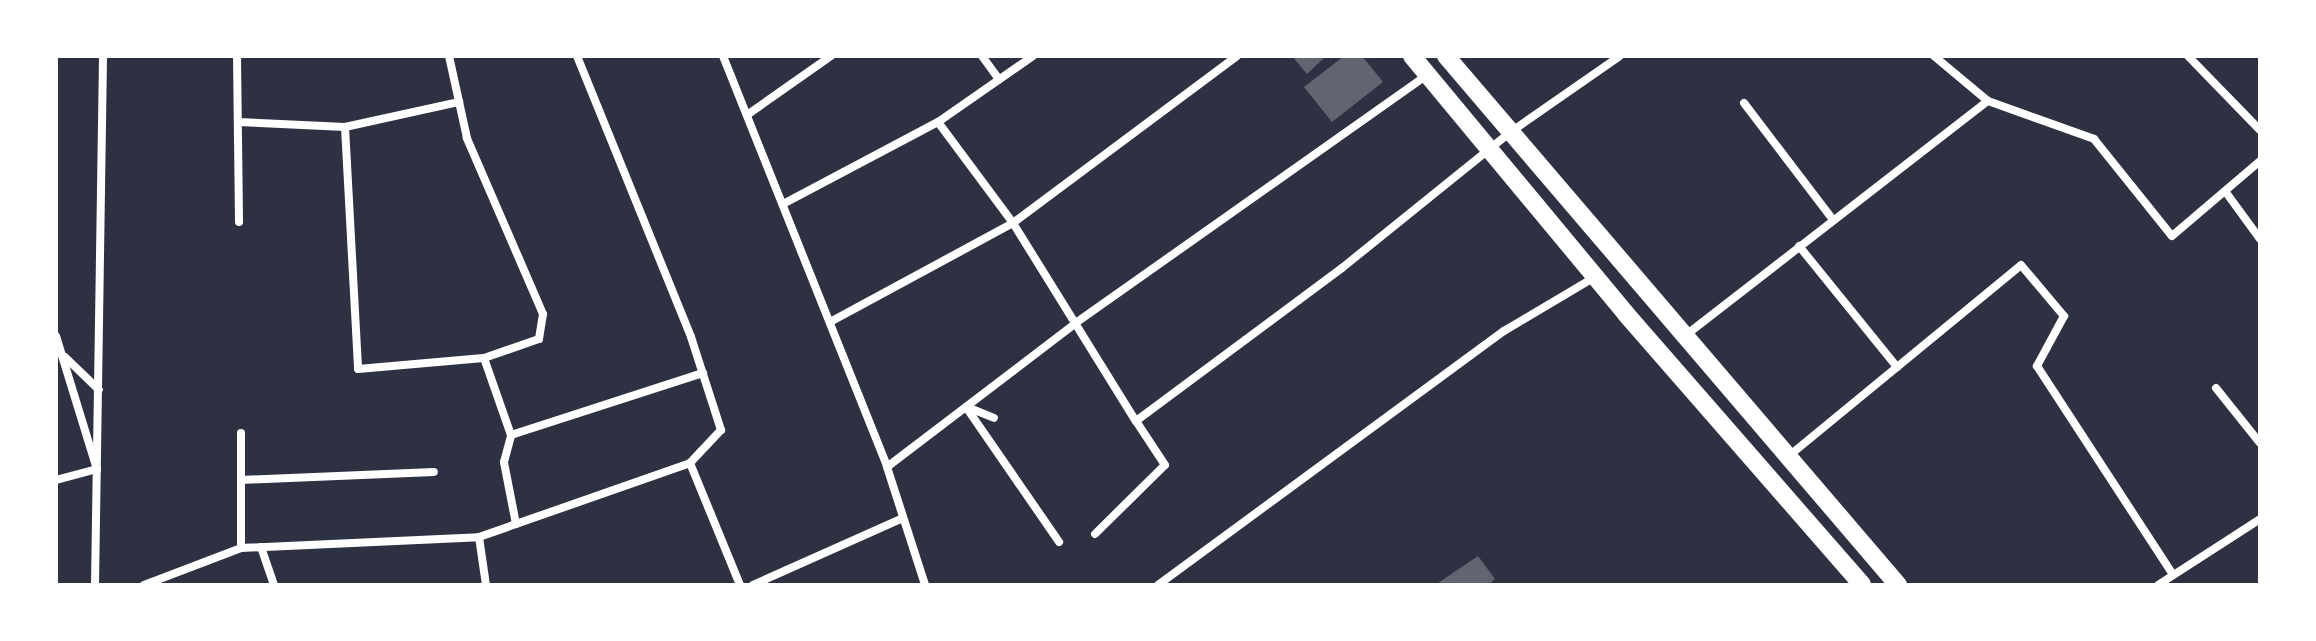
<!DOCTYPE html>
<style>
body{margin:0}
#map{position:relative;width:2316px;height:641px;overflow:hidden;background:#2d3142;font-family:"Sofia Sans Condensed",sans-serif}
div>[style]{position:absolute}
.building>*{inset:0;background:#626471}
.minor>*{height:8px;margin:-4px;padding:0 4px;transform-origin:4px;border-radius:4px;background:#fff}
.primary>*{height:18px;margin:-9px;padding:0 9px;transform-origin:9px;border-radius:9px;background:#fff}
span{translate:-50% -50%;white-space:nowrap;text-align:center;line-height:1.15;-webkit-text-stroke:6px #fff;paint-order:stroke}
.frame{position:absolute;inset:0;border:58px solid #fff;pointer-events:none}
</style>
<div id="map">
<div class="building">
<div style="clip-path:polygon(1292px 56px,1326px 56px,1307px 74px)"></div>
<div style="clip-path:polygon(1344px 56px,1362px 56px,1383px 82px,1332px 122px,1304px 87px)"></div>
<div style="clip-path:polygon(1478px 556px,1495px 579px,1488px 585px,1435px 585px)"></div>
</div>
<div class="minor">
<div style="left:237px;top:56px;width:166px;rotate:89.3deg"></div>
<div style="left:577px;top:56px;width:303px;rotate:67.9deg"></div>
<div style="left:691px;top:337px;width:98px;rotate:72.1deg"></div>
<div style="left:721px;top:430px;width:45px;rotate:133.2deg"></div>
<div style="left:690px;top:463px;width:132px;rotate:67.7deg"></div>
<div style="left:723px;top:56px;width:443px;rotate:68.2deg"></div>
<div style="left:887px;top:467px;width:124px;rotate:72.1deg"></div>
<div style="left:982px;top:56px;width:29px;rotate:54deg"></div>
<div style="left:1033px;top:56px;width:116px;rotate:145.2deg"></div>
<div style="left:938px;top:122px;width:126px;rotate:53.4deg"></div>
<div style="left:1013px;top:223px;width:233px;rotate:58.2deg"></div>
<div style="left:1136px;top:421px;width:257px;rotate:-36.6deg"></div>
<div style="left:1342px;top:268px;width:218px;rotate:-38.9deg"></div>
<div style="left:1512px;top:131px;width:131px;rotate:-34.8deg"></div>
<div style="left:1934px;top:56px;width:70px;rotate:39.8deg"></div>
<div style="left:1988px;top:101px;width:113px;rotate:19.7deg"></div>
<div style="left:2094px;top:139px;width:124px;rotate:51.2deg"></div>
<div style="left:2172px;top:236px;width:116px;rotate:-40.4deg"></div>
<div style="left:2188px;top:56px;width:103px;rotate:45.8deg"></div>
<div style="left:1744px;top:103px;width:147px;rotate:52.7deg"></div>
<div style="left:747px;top:115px;width:103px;rotate:-35.1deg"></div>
<div style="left:238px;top:122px;width:107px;rotate:2.7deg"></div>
<div style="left:345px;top:127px;width:242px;rotate:86.9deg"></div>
<div style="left:358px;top:369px;width:126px;rotate:-5deg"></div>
<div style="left:484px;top:358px;width:58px;rotate:-19.1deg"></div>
<div style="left:539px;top:339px;width:25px;rotate:-81deg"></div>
<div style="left:543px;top:314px;width:192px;rotate:-113.4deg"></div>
<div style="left:467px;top:138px;width:84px;rotate:-102.4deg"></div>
<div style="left:345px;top:127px;width:117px;rotate:-12.4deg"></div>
<div style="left:2225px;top:191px;width:59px;rotate:53.9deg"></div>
<div style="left:783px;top:204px;width:175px;rotate:-27.9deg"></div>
<div style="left:1799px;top:246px;width:156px;rotate:51deg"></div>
<div style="left:830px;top:322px;width:208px;rotate:-28.4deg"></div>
<div style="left:1013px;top:223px;width:279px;rotate:-36.7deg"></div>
<div style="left:1686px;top:335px;width:382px;rotate:-37.8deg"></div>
<div style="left:56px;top:336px;width:139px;rotate:72.9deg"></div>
<div style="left:97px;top:469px;width:42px;rotate:165deg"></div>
<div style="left:65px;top:357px;width:47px;rotate:44.1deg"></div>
<div style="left:484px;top:358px;width:82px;rotate:70.7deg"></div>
<div style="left:2216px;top:388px;width:70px;rotate:51.3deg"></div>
<div style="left:966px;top:407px;width:164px;rotate:55.4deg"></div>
<div style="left:967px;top:407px;width:29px;rotate:22deg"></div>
<div style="left:1790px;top:455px;width:299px;rotate:-39.4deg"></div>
<div style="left:2021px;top:265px;width:67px;rotate:49.9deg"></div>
<div style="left:2064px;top:316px;width:57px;rotate:118.4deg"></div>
<div style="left:2037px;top:366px;width:249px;rotate:56.9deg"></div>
<div style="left:887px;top:467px;width:239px;rotate:-37.3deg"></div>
<div style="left:1077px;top:322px;width:428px;rotate:-35.2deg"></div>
<div style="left:241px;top:480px;width:193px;rotate:-2.4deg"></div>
<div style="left:516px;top:524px;width:63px;rotate:-101deg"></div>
<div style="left:504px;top:462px;width:28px;rotate:-75deg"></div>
<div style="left:511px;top:435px;width:202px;rotate:-17.9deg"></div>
<div style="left:1095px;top:534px;width:98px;rotate:-44.6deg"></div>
<div style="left:1165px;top:465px;width:53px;rotate:-123.4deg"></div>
<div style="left:479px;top:537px;width:49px;rotate:81.7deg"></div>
<div style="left:261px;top:547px;width:40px;rotate:71.1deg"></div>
<div style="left:241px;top:548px;width:238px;rotate:-2.6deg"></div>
<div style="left:479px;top:537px;width:224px;rotate:-19.3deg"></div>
<div style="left:95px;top:585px;width:529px;rotate:-89.13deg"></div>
<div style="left:144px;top:585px;width:104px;rotate:-20.9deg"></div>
<div style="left:241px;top:548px;width:115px;rotate:-90deg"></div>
<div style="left:753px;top:585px;width:164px;rotate:-24.1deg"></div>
<div style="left:1158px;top:585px;width:429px;rotate:-36.3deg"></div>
<div style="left:1504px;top:331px;width:106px;rotate:-30.7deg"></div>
<div style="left:2158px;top:585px;width:121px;rotate:-32.9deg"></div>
</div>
<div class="primary">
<div style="left:1412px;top:56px;width:335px;rotate:50.3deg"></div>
<div style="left:1626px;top:314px;width:359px;rotate:48.9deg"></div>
<div style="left:1446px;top:56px;width:696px;rotate:49.49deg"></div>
</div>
<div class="frame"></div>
</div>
